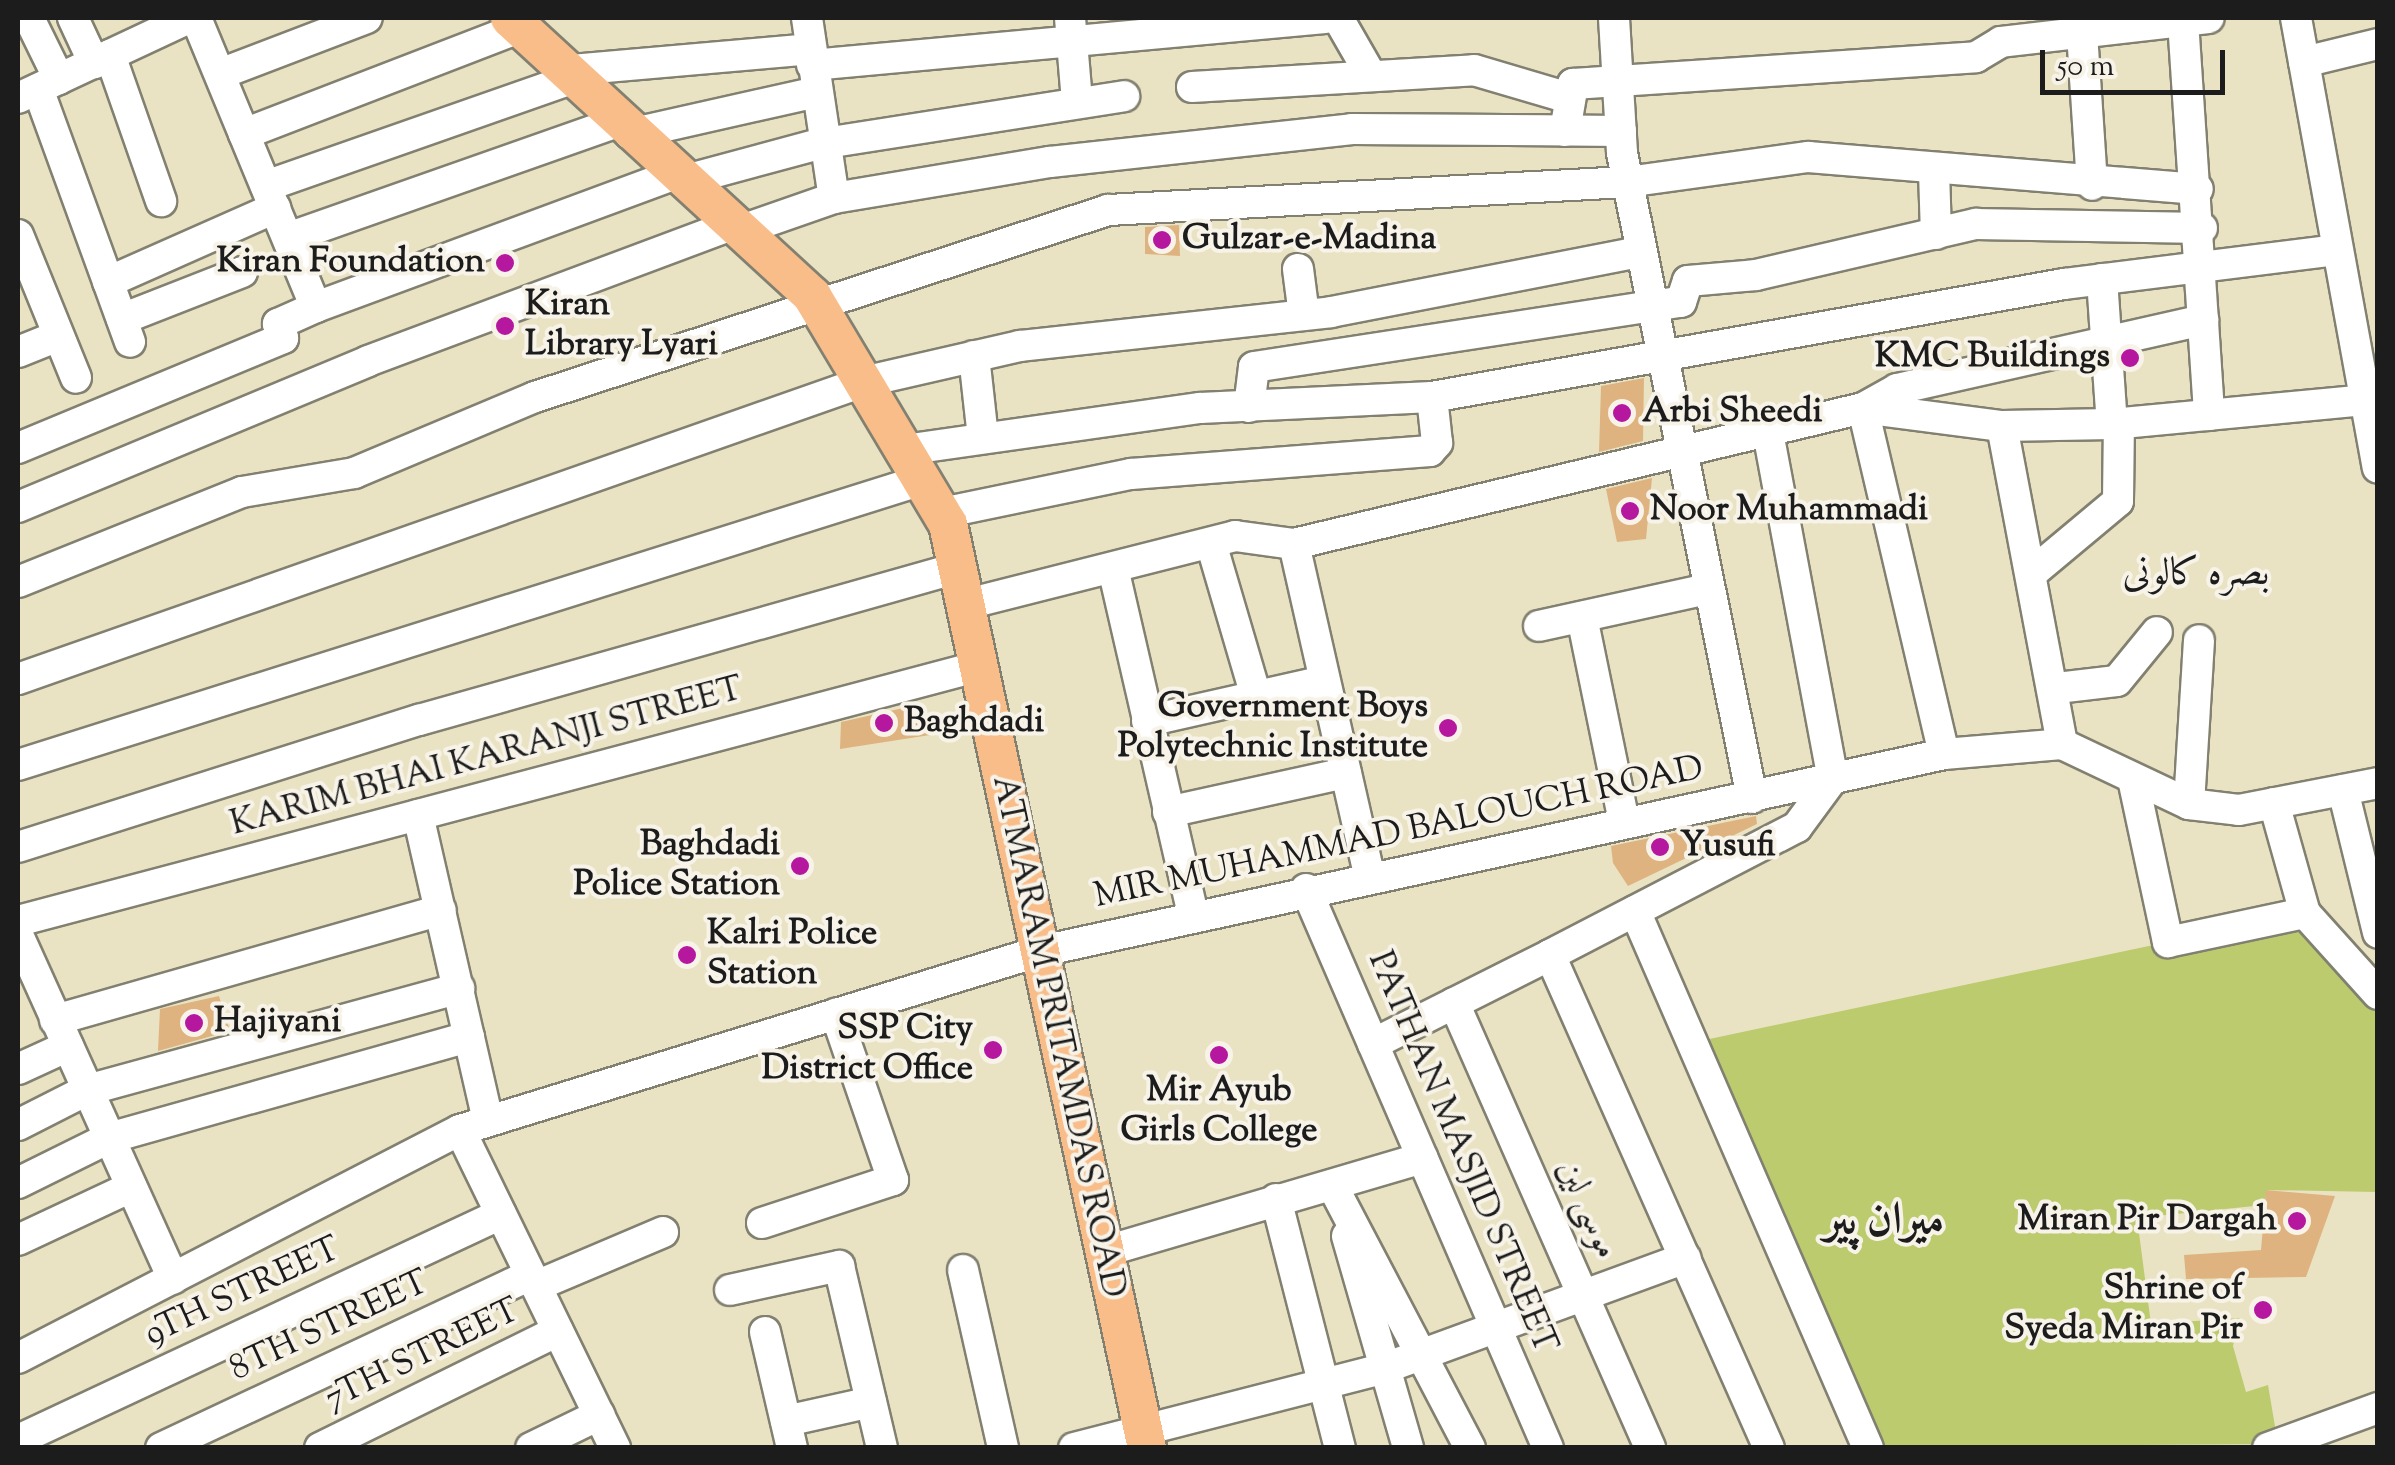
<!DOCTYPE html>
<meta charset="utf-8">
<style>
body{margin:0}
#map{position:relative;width:2395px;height:1465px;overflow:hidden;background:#e9e3c3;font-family:"Sorts Mill Goudy",Amiri,serif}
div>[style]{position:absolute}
.green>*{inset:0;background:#bbcb6e}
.building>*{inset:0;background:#dfb37f}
.roads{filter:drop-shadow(2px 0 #828070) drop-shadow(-2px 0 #828070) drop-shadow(0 2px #828070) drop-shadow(0 -2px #828070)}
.minor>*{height:30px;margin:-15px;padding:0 15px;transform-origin:15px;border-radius:15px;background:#fff}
.major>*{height:38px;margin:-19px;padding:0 19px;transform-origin:19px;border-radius:19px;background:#f8bd89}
.dots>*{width:28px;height:28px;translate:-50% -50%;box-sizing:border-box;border:5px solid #f7f3e8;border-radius:50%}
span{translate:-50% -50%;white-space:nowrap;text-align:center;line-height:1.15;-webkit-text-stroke:8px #f7f3e8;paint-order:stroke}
.poi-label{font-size:35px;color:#1c1c1c;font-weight:700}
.left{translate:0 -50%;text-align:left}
.right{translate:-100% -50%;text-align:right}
.street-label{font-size:35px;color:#1c1c1c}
.neighbourhood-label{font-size:38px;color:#1c1c1c}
.district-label{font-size:45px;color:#1c1c1c;font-weight:700}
.frame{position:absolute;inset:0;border:20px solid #1c1c1c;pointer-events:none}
.scale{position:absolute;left:2040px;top:50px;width:185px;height:45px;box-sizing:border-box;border:5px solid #1c1c1c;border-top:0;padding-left:12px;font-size:30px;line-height:35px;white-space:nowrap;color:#1c1c1c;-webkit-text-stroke:8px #f7f3e8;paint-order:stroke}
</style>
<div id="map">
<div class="green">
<div style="clip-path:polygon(2305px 913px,2377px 994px,2377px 1192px,2267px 1190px,2264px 1205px,2137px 1218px,2151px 1324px,2240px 1318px,2233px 1346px,2246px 1392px,2268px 1385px,2278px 1444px,1870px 1447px,1700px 1041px)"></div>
</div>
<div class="building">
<div style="clip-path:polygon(1179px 225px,1180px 256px,1145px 254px,1145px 227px)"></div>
<div style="clip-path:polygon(1644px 378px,1643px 441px,1599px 452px,1601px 386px)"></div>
<div style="clip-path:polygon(1652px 478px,1646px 539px,1617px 542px,1606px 489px)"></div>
<div style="clip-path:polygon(921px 704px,930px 735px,840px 749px,841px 722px)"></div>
<div style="clip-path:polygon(1756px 816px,1757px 824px,1628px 886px,1613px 863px,1611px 846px)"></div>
<div style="clip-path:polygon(219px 996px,230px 1031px,158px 1051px,160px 1009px)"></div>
<div style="clip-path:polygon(2266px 1190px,2335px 1196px,2306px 1277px,2186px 1279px,2184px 1255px,2261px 1250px)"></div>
</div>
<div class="roads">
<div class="minor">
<div style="left:29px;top:18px;width:68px;rotate:63.8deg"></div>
<div style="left:73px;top:18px;width:50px;rotate:65deg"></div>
<div style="left:196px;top:18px;width:313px;rotate:67.5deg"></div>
<div style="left:807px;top:18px;width:182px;rotate:81.5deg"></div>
<div style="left:1070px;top:18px;width:83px;rotate:85.2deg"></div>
<div style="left:1338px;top:18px;width:62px;rotate:60.1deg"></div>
<div style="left:1614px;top:18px;width:135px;rotate:86.6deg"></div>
<div style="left:1622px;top:153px;width:658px;rotate:78.6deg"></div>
<div style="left:2296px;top:18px;width:457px;rotate:79.7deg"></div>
<div style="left:2183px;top:21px;width:395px;rotate:86.2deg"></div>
<div style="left:2082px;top:33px;width:152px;rotate:86.2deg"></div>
<div style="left:110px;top:55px;width:155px;rotate:70.7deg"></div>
<div style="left:2304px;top:62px;width:76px;rotate:-13.7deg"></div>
<div style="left:812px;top:65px;width:515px;rotate:-5.23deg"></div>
<div style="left:560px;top:71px;width:250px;rotate:-5deg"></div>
<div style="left:220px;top:74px;width:157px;rotate:-20.9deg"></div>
<div style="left:1192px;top:87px;width:283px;rotate:-3.4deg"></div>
<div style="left:1474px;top:70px;width:95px;rotate:16.5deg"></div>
<div style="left:38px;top:89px;width:269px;rotate:70deg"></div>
<div style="left:18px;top:98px;width:189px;rotate:-25.1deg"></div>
<div style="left:1565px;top:131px;width:48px;rotate:-80.3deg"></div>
<div style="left:1573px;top:84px;width:404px;rotate:-3.8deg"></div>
<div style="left:1976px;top:57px;width:29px;rotate:-31deg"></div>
<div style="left:2001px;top:42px;width:209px;rotate:-6.6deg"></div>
<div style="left:244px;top:134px;width:294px;rotate:-21.1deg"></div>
<div style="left:630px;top:134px;width:191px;rotate:-12.7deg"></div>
<div style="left:1934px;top:171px;width:63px;rotate:88.2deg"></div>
<div style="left:682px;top:181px;width:142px;rotate:-15.1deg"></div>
<div style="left:819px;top:144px;width:309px;rotate:-8.9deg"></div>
<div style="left:266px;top:186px;width:321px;rotate:-19.3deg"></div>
<div style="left:739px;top:231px;width:101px;rotate:-19.2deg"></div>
<div style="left:834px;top:198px;width:219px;rotate:-9.5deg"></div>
<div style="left:1050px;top:162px;width:304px;rotate:-6.2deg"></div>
<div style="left:1352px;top:129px;width:269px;rotate:0.4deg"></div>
<div style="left:18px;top:235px;width:154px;rotate:67.9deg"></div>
<div style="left:288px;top:238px;width:349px;rotate:-19.4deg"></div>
<div style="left:1298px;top:269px;width:46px;rotate:82.6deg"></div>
<div style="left:2102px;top:279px;width:145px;rotate:86.1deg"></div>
<div style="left:108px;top:282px;width:183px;rotate:-23.9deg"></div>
<div style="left:122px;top:319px;width:129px;rotate:-21.4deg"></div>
<div style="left:18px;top:352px;width:43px;rotate:-21.8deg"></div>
<div style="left:974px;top:356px;width:82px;rotate:83.7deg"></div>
<div style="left:1249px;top:407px;width:40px;rotate:-82.9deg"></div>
<div style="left:1254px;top:367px;width:432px;rotate:-8.7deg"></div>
<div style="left:1681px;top:302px;width:22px;rotate:-72deg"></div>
<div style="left:1688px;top:281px;width:68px;rotate:-5deg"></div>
<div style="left:1756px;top:275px;width:226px;rotate:-13.1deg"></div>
<div style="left:1976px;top:224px;width:226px;rotate:1deg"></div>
<div style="left:2002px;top:426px;width:324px;rotate:79.3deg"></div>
<div style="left:1767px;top:427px;width:357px;rotate:79.4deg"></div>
<div style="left:1833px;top:778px;width:61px;rotate:126.3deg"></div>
<div style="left:1797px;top:827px;width:278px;rotate:152.6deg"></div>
<div style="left:1550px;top:955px;width:539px;rotate:66.05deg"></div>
<div style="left:18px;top:448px;width:287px;rotate:-22.5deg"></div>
<div style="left:283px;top:338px;width:15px;rotate:-110deg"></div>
<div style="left:278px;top:324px;width:42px;rotate:-24.1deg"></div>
<div style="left:316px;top:307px;width:383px;rotate:-20.3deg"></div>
<div style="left:904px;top:450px;width:299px;rotate:-8.1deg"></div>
<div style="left:1200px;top:408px;width:232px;rotate:-2.7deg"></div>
<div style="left:1432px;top:397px;width:642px;rotate:-10.14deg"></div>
<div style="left:2064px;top:284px;width:275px;rotate:-7.1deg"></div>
<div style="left:18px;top:507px;width:379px;rotate:-22.6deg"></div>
<div style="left:368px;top:361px;width:389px;rotate:-20.5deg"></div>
<div style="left:942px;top:513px;width:193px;rotate:-11.7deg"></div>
<div style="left:1131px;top:474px;width:300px;rotate:-4.4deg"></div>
<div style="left:1430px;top:451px;width:11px;rotate:-49deg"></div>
<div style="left:1437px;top:443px;width:46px;rotate:-96.2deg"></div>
<div style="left:1211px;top:543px;width:159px;rotate:73.6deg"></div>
<div style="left:1294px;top:544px;width:339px;rotate:77.2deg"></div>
<div style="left:1113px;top:568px;width:356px;rotate:77deg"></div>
<div style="left:2032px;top:573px;width:112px;rotate:-39.9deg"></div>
<div style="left:2118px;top:501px;width:77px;rotate:-89.3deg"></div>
<div style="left:18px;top:582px;width:241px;rotate:-21.9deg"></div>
<div style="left:242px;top:492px;width:114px;rotate:-9.6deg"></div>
<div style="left:354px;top:473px;width:196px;rotate:-22.8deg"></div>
<div style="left:535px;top:397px;width:603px;rotate:-18.07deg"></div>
<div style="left:1108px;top:210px;width:520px;rotate:-3.09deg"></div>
<div style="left:1627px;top:182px;width:183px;rotate:-7.9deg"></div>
<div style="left:1808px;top:157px;width:391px;rotate:4.7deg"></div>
<div style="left:963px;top:605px;width:281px;rotate:-14.2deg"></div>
<div style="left:1235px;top:536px;width:60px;rotate:7.7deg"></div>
<div style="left:1294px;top:544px;width:585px;rotate:-13.44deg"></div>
<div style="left:1863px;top:408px;width:140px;rotate:7.4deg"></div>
<div style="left:2002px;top:426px;width:110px;rotate:-1deg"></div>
<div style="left:2112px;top:424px;width:267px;rotate:-5.4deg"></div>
<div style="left:1582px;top:617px;width:208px;rotate:78.4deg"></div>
<div style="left:1539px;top:626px;width:172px;rotate:-12.4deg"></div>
<div style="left:18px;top:679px;width:896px;rotate:-19.37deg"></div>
<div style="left:863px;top:382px;width:161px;rotate:-12.9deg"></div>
<div style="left:1020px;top:346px;width:313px;rotate:-6.2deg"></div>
<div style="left:1331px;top:312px;width:316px;rotate:-11deg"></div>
<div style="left:2057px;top:688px;width:60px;rotate:-6.7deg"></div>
<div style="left:2117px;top:681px;width:63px;rotate:-50.8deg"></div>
<div style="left:1147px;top:721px;width:182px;rotate:-12.7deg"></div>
<div style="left:1944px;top:754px;width:355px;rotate:-103.2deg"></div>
<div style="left:1863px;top:408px;width:39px;rotate:-29deg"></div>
<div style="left:1897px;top:389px;width:314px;rotate:-12.7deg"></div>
<div style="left:18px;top:765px;width:948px;rotate:-17.5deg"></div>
<div style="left:2133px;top:779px;width:167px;rotate:77.9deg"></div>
<div style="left:2168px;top:942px;width:140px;rotate:-12deg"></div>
<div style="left:2343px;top:790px;width:147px;rotate:76.2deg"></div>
<div style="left:2274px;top:803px;width:114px;rotate:74.3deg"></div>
<div style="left:2305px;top:913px;width:109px;rotate:48deg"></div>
<div style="left:2189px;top:804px;width:164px;rotate:-86.5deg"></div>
<div style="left:1168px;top:812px;width:182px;rotate:-12.4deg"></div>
<div style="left:418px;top:815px;width:314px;rotate:77.1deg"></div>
<div style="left:18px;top:847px;width:421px;rotate:-17.6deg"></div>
<div style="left:419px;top:720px;width:559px;rotate:-15.78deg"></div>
<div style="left:1306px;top:889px;width:609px;rotate:66.59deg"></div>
<div style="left:1635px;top:911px;width:585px;rotate:66.54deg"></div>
<div style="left:18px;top:921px;width:991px;rotate:-14.85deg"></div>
<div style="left:18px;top:935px;width:377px;rotate:65.7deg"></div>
<div style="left:1454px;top:1003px;width:486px;rotate:66.2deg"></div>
<div style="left:55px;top:1020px;width:401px;rotate:-15.9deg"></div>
<div style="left:1373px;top:1044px;width:198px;rotate:-26.7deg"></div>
<div style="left:18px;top:1069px;width:55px;rotate:-24.7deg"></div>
<div style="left:18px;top:1125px;width:77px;rotate:-26.9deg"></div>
<div style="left:87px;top:1090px;width:386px;rotate:-15.3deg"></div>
<div style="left:460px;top:1130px;width:354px;rotate:64deg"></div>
<div style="left:18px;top:1183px;width:102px;rotate:-26.3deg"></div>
<div style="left:109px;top:1138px;width:374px;rotate:-15.7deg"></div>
<div style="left:1332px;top:1185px;width:297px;rotate:62.3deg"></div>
<div style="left:1276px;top:1199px;width:257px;rotate:75.6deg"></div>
<div style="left:762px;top:1223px;width:138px;rotate:-18.2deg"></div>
<div style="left:893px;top:1180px;width:176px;rotate:-109deg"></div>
<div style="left:1347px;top:1236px;width:221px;rotate:73.9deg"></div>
<div style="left:18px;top:1240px;width:125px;rotate:-25.1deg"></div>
<div style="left:1103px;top:1252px;width:333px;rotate:-16.4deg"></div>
<div style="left:963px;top:1270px;width:182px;rotate:77.3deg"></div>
<div style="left:536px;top:1286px;width:138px;rotate:-23deg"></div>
<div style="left:730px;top:1290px;width:112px;rotate:-12.4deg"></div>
<div style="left:839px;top:1266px;width:187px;rotate:76.7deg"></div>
<div style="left:765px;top:1332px;width:119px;rotate:76.9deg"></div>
<div style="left:18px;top:1358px;width:497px;rotate:-27.3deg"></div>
<div style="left:460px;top:1130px;width:604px;rotate:-17.14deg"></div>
<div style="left:1037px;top:952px;width:928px;rotate:-12.31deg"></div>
<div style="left:1944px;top:754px;width:118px;rotate:-4.8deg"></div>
<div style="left:2062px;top:744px;width:140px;rotate:25.3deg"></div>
<div style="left:2189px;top:804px;width:50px;rotate:6.8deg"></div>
<div style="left:2239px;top:810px;width:142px;rotate:-11deg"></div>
<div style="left:786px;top:1421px;width:87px;rotate:-12.6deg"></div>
<div style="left:18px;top:1440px;width:533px;rotate:-25.08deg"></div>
<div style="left:161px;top:1448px;width:408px;rotate:-25.1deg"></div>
<div style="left:320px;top:1448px;width:265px;rotate:-26.2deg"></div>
<div style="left:531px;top:1448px;width:76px;rotate:-25.9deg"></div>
<div style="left:1074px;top:1448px;width:321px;rotate:-14.4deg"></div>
<div style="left:1385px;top:1368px;width:320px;rotate:-20.1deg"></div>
<div style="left:2268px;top:1448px;width:117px;rotate:-20deg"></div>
</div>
<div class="major">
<div style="left:510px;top:18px;width:410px;rotate:42.6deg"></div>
<div style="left:812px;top:296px;width:265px;rotate:59.2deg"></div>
<div style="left:948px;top:524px;width:945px;rotate:77.85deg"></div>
</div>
</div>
<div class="dots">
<div style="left:1162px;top:240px;background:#b5179e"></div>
<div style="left:505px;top:263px;background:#b5179e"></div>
<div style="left:505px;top:326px;background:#b5179e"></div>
<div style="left:2130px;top:358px;background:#b5179e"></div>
<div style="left:1622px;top:413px;background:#b5179e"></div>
<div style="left:1630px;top:511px;background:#b5179e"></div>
<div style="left:884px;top:723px;background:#b5179e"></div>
<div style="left:1448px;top:728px;background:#b5179e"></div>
<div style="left:1660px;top:847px;background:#b5179e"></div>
<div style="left:800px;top:866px;background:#b5179e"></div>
<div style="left:687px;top:955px;background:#b5179e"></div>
<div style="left:194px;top:1023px;background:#b5179e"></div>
<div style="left:993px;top:1050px;background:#b5179e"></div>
<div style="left:1219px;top:1055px;background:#b5179e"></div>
<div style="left:2297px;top:1221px;background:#b5179e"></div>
<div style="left:2263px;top:1310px;background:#b5179e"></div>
</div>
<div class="poi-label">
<span class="left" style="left:1182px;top:240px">Gulzar-e-Madina</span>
<span class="right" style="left:485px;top:263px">Kiran Foundation</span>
<span class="left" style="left:525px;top:326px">Kiran<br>Library Lyari</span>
<span class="right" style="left:2110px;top:358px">KMC Buildings</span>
<span class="left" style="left:1642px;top:413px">Arbi Sheedi</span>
<span class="left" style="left:1650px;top:511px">Noor Muhammadi</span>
<span class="right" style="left:1428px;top:728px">Government Boys<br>Polytechnic Institute</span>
<span class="left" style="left:904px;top:723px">Baghdadi</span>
<span class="right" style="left:780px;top:866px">Baghdadi<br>Police Station</span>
<span class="left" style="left:1680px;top:847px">Yusufi</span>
<span class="left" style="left:707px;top:955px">Kalri Police<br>Station</span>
<span class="left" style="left:214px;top:1023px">Hajiyani</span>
<span class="right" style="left:973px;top:1050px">SSP City<br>District Office</span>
<span style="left:1219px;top:1112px">Mir Ayub<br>Girls College</span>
<span class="right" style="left:2277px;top:1221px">Miran Pir Dargah</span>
<span class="right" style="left:2243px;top:1310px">Shrine of<br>Syeda Miran Pir</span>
</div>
<div class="street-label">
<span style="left:487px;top:758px;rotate:-15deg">KARIM BHAI KARANJI STREET</span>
<span style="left:1399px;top:834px;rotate:-12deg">MIR MUHAMMAD BALOUCH ROAD</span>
<span style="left:1057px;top:1037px;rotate:78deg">ATMARAM PRITAMDAS ROAD</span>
<span style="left:1461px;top:1153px;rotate:67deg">PATHAN MASJID STREET</span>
<span style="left:1586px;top:1210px;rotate:66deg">موسی لین</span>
<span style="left:243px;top:1293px;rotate:-25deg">9TH STREET</span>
<span style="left:330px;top:1327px;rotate:-25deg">8TH STREET</span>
<span style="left:423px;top:1356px;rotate:-26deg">7TH STREET</span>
</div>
<div class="neighbourhood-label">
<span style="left:2196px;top:576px">بصرہ کالونی</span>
</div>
<div class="district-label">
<span style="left:1884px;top:1223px">میران پیر</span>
</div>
<div class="frame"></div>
<div class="scale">50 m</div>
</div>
